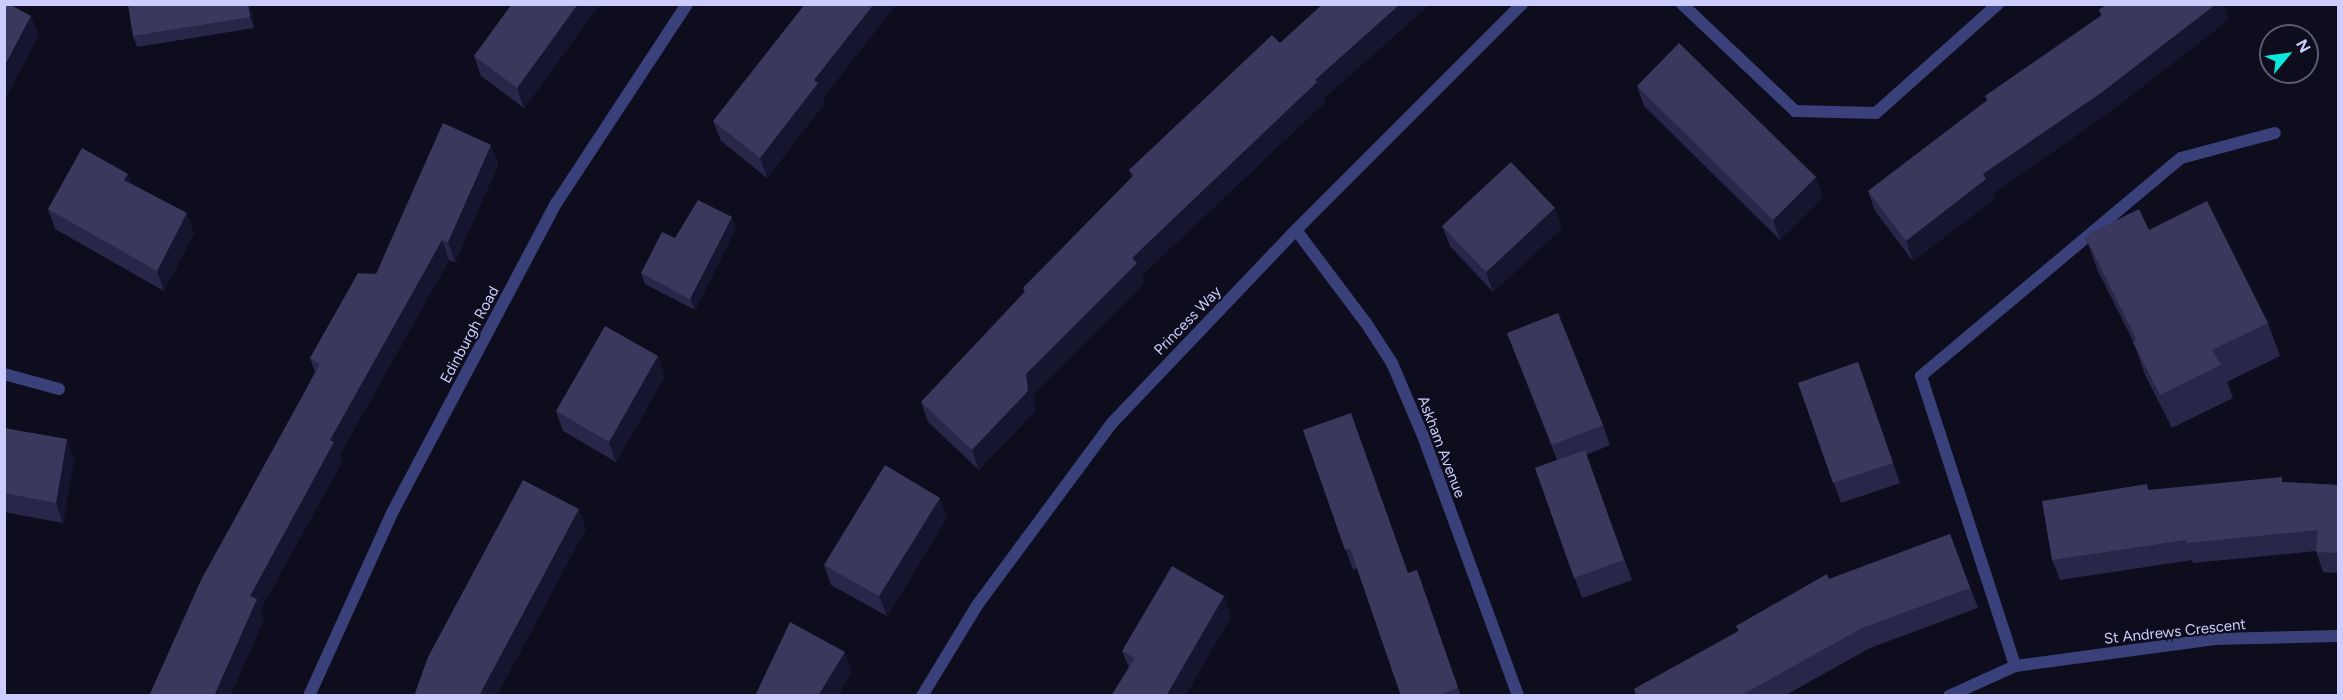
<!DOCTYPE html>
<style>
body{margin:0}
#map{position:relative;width:2343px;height:700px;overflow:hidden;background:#0d0d1d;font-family:Figtree,sans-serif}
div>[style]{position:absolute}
.service>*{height:12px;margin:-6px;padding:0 6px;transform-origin:6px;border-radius:6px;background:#3a417a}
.minor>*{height:12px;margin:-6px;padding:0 6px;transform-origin:6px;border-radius:6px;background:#3a417a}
.wall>*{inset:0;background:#28274a}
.shaded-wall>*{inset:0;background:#161530}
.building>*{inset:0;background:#3a385d}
span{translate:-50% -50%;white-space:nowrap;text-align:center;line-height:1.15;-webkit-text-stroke:4.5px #0d0d1d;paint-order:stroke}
.street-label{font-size:15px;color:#cccdfc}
.frame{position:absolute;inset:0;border:6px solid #cccdfc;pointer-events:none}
.north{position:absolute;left:2259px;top:24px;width:60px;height:60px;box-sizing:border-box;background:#0d0d1d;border:2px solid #595a76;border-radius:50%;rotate:61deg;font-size:16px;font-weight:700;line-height:24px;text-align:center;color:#cccdfc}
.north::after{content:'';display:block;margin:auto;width:21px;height:27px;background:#0ce8dc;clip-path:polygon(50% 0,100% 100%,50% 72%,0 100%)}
</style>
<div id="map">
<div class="service">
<div style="left:4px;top:374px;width:57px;rotate:15.3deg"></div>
<div style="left:1921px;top:376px;width:339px;rotate:-40deg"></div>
<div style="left:2181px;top:158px;width:97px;rotate:-14.9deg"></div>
</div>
<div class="minor">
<div style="left:1682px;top:4px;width:156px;rotate:43.4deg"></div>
<div style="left:1795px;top:111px;width:81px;rotate:1.4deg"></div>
<div style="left:1876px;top:113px;width:164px;rotate:-41.8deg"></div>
<div style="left:1296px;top:230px;width:120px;rotate:53.1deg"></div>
<div style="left:1368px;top:326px;width:44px;rotate:57deg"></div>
<div style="left:1392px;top:363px;width:79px;rotate:67deg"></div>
<div style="left:1423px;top:436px;width:277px;rotate:69.9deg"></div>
<div style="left:1921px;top:376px;width:305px;rotate:72deg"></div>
<div style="left:309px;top:696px;width:201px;rotate:-65.6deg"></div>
<div style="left:392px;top:513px;width:352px;rotate:-62.1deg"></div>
<div style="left:557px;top:202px;width:237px;rotate:-56.7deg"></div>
<div style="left:922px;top:696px;width:108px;rotate:-58.7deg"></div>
<div style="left:978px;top:604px;width:225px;rotate:-53.5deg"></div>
<div style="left:1112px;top:423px;width:267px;rotate:-46.4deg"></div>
<div style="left:1296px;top:230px;width:320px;rotate:-45deg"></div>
<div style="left:1949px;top:696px;width:72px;rotate:-24.4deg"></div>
<div style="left:2015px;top:666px;width:202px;rotate:-7.7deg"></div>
<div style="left:2215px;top:639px;width:123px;rotate:-1.4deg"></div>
</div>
<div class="wall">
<div style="clip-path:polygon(128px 4px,250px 4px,254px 28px,137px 47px,133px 36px)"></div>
<div style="clip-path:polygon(512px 4px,600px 4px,524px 108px,481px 76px,474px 56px)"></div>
<div style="clip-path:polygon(1323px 4px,1430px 4px,1323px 99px,1325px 102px,1141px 276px,1144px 283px,1033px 394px,1035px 411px,979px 470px,928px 422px,921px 402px,1024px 292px,1023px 288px,1132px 177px,1129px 170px,1280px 43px)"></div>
<div style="clip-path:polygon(2107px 4px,2223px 4px,2228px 20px,2108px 113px,1992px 194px,1994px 199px,1913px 261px,1875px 211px,1868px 191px,1987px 100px,1985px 96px,2101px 16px,2099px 10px)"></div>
<div style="clip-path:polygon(1637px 86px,1816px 177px,1823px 197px,1780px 240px,1644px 106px)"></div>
<div style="clip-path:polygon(823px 98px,825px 103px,767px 178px,721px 141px,713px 121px)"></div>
<div style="clip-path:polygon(491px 145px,498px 165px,455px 262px,449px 260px,339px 456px,342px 462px,260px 610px,264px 619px,230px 696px,149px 696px,315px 372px,310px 358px,376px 274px)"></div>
<div style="clip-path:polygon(131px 184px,194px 233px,164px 291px,55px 229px,48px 209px)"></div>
<div style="clip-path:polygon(1442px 226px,1562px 228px,1493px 292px,1450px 246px)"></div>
<div style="clip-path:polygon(736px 228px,695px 310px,645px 284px,641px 273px,675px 238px)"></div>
<div style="clip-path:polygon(2149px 230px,2268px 323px,2280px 356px,2227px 382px,2233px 398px,2172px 428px,2145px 375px,2133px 341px,2097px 269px,2085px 236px)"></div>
<div style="clip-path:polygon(1507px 333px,1603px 425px,1610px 445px,1586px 455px,1632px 580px,1582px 598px,1535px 468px,1557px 460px)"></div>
<div style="clip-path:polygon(1858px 362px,1900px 483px,1841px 503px,1798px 383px)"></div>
<div style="clip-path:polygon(665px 376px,616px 462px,563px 431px,556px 411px)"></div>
<div style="clip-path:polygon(4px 428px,74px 459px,63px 523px,4px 512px)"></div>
<div style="clip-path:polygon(1303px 430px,1408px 573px,1417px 570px,1461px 696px,1401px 696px,1357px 568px,1353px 570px)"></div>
<div style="clip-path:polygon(2284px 482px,2338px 485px,2338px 573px,2323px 572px,2316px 551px,2193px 563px,2192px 560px,2060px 580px,2052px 560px,2149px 490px)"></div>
<div style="clip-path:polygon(947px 518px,887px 616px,831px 585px,824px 565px)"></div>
<div style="clip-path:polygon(1950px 534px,1978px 608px,1870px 648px,1784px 696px,1636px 696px,1634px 689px,1738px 631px,1736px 626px,1829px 579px)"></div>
<div style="clip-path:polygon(1224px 596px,1231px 616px,1185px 696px,1111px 696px,1129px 668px,1122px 651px)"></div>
</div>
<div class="shaded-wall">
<div style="clip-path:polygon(248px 4px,250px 4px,254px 28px,250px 17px)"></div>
<div style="clip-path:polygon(578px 4px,600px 4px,524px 108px,517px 88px)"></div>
<div style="clip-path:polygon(874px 4px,897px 4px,823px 98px,825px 103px,767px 178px,760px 158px,814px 80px)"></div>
<div style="clip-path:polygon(1400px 4px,1430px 4px,1323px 99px,1325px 102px,1141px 276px,1144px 283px,1033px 394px,1035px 411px,979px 470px,972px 450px,1026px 374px,1132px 258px,1315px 80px)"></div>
<div style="clip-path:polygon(2216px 4px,2223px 4px,2228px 20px,2108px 113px,1992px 194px,1994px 199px,1913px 261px,1906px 241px,1983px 174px)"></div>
<div style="clip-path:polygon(31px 16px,39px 36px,4px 101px,4px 67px)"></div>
<div style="clip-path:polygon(491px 145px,498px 165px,455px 262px,448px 242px)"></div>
<div style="clip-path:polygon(128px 174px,135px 194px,124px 180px)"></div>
<div style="clip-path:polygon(1816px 177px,1823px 197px,1780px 240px,1773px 220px)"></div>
<div style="clip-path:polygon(1555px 208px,1562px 228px,1493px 292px,1486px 272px)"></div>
<div style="clip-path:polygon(187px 213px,194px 233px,164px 291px,157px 271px)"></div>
<div style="clip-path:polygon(732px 217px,736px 228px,695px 310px,690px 299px)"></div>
<div style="clip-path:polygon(442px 240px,449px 260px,339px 456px,342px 462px,260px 610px,264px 619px,230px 696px,214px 696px,250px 596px,330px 440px)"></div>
<div style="clip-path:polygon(658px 356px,665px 376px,616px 462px,609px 442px)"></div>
<div style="clip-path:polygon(67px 439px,74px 459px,63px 523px,56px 503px)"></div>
<div style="clip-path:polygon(940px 498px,947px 518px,887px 616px,879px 596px)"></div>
<div style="clip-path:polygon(579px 509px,586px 529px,497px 696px,479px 696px)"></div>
<div style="clip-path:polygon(1224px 596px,1231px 616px,1185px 696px,1166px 696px)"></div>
<div style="clip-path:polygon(845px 652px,852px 672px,838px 696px,818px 696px)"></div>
</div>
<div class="building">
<div style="clip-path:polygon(4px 4px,9px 4px,31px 16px,4px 67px)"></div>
<div style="clip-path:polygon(128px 4px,248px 4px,250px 17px,133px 36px)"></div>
<div style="clip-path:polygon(512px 4px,578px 4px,517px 88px,474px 56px)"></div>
<div style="clip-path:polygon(805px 4px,874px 4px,814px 80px,818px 83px,760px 158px,713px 121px)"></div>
<div style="clip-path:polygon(1323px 4px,1400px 4px,1315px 80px,1317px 82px,1132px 258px,1137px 263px,1026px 374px,1028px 391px,972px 450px,921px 402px,1026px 291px,1023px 288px,1134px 175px,1129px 170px,1272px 35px,1280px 43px)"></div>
<div style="clip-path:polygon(2107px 4px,2216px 4px,2101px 93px,1983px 174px,1986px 179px,1906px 241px,1868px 191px,1988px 100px,1985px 96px,2102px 15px,2099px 10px)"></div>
<div style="clip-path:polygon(1679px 43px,1816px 177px,1773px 220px,1637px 86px)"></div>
<div style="clip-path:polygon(443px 123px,491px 145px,448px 242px,442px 240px,330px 440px,334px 442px,250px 596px,257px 599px,214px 696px,149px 696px,201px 580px,320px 364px,310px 358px,358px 273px,376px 274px)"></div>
<div style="clip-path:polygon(82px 148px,128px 174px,124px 180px,187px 213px,157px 271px,48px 209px)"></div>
<div style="clip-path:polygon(1511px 162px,1555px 208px,1486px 272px,1442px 226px)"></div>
<div style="clip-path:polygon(698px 200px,732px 217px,690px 299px,641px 273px,662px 232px,675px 238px)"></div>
<div style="clip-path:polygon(2207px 201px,2268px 323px,2212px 350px,2221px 365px,2160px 395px,2133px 342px,2137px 340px,2085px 236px,2139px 209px,2149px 230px)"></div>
<div style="clip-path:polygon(1558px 313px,1603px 425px,1552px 445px,1507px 333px)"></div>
<div style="clip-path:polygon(605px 326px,658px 356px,609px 442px,556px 411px)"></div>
<div style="clip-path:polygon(1858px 362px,1893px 463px,1833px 483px,1798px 383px)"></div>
<div style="clip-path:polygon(1351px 413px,1408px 573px,1417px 570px,1458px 688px,1436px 696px,1401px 696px,1350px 548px,1345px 550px,1303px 430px)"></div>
<div style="clip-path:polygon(4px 428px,67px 439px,56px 503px,4px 493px)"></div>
<div style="clip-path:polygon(1585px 450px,1624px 560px,1574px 578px,1535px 468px)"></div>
<div style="clip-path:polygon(885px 465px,940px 498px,879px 596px,824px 565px)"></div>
<div style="clip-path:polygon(2282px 477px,2282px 482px,2338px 485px,2338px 553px,2316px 552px,2318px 530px,2186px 543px,2186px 540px,2052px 560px,2042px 501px,2147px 484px,2148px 490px)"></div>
<div style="clip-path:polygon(523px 480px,579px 509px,479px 696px,414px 696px,428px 657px)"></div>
<div style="clip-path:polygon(1950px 534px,1970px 588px,1862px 628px,1740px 696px,1637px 696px,1634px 689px,1739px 631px,1736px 626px,1827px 574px,1829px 579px)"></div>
<div style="clip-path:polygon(1172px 566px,1224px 596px,1166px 696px,1111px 696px,1135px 658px,1122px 651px)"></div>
<div style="clip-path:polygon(790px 622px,845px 652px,818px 696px,755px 696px)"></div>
</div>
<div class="street-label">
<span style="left:1188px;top:321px;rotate:-46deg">Princess Way</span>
<span style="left:470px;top:335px;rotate:-62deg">Edinburgh Road</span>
<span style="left:1441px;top:447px;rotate:69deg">Askham Avenue</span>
<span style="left:2175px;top:632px;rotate:-6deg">St Andrews Crescent</span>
</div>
<div class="frame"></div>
<div class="north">N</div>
</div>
